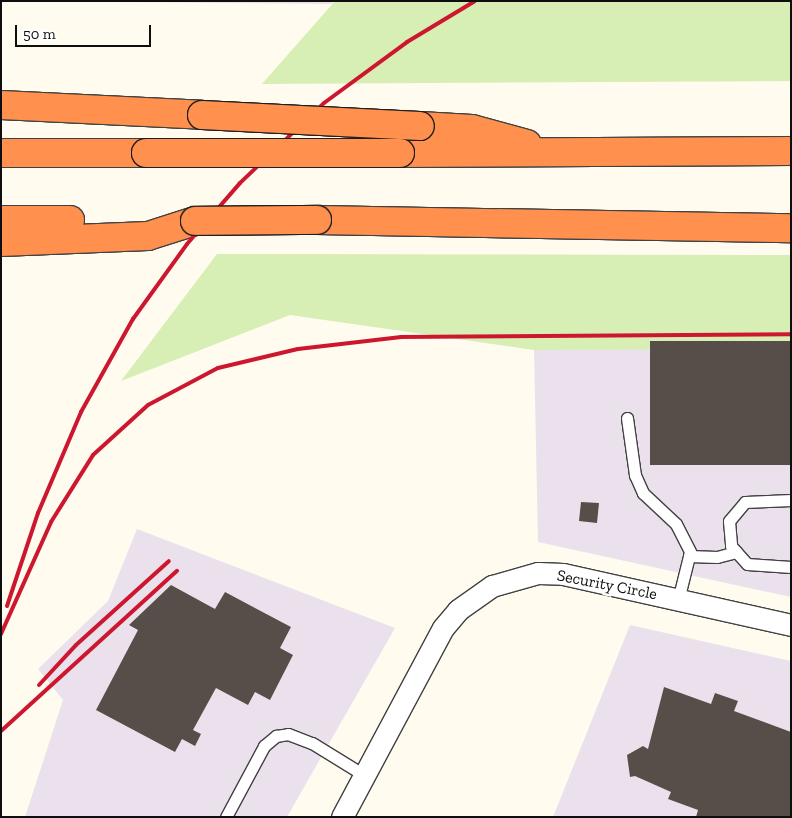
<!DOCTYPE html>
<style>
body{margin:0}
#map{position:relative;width:792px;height:818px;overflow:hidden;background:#fffbef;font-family:"Zilla Slab",serif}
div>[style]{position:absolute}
.industrial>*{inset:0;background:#ebe1ed}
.green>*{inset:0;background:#d7eeb4}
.building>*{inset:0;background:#584e49}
.roads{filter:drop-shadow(1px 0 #414141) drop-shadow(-1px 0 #414141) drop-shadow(0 1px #414141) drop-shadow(0 -1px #414141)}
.service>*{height:11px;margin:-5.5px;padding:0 5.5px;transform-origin:5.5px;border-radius:5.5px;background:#fff}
.minor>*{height:21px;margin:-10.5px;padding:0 10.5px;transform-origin:10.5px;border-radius:10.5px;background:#fff}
.motorway>*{height:28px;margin:-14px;padding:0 14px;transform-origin:14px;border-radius:14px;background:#ff904d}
.rail>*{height:4px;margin:-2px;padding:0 2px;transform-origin:2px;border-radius:2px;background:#cd172e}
.bridges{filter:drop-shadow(1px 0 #1f1f1f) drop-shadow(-1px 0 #1f1f1f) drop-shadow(0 1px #1f1f1f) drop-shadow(0 -1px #1f1f1f)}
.motorway-bridge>*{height:28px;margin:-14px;padding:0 14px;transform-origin:14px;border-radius:14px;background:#ff904d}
span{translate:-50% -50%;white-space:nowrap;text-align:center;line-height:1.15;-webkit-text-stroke:5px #fff;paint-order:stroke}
.street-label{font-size:16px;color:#0e0e0e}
.frame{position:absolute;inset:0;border:2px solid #0e0e0e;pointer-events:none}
.scale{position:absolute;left:15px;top:25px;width:136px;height:22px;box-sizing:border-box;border:2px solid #0e0e0e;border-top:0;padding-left:6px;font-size:15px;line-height:18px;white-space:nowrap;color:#0e0e0e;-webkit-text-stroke:4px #fff;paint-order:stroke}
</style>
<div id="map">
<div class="industrial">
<div style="clip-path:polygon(1px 1px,335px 1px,331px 4px)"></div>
<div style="clip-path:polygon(654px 340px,791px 345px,791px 597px,538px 542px,534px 350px)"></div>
<div style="clip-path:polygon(137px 529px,395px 628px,287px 817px,25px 817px,63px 700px,38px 669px,108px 601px)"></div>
<div style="clip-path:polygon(630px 625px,791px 661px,791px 817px,553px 817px)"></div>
</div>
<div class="green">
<div style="clip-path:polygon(335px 1px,791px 1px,791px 81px,262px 84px)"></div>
<div style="clip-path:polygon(217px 254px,791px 255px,791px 349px,534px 350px,290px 315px,121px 381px)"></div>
</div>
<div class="building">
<div style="clip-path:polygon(650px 341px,791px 341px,791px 465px,650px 465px)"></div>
<div style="clip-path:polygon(581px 502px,599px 503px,597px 523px,579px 521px)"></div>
<div style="clip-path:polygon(171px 585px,215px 609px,225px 592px,291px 627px,280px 648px,293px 655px,270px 700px,255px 692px,248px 705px,216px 688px,193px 730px,201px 734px,195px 746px,182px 739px,175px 752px,96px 710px,138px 630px,129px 625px)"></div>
<div style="clip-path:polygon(664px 687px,711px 704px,715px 693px,738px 701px,734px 711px,791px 732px,791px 817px,696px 817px,698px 810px,668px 799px,671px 792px,635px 776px,630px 777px,627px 755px,643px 746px,648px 749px)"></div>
</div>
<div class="roads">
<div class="service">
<div style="left:627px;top:418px;width:58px;rotate:82deg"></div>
<div style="left:635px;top:475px;width:20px;rotate:66deg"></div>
<div style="left:643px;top:493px;width:45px;rotate:43.2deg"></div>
<div style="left:676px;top:524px;width:31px;rotate:63deg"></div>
<div style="left:690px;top:552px;width:49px;rotate:104deg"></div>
<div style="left:791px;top:500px;width:46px;rotate:177.5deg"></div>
<div style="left:745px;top:502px;width:25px;rotate:130deg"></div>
<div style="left:729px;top:521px;width:25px;rotate:85deg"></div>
<div style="left:731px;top:546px;width:24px;rotate:48deg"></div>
<div style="left:747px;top:564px;width:44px;rotate:3.9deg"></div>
<div style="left:689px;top:556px;width:28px;rotate:2deg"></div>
<div style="left:717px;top:557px;width:20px;rotate:-15deg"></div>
<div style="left:226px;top:817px;width:81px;rotate:-61.8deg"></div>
<div style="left:264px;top:746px;width:16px;rotate:-40deg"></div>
<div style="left:276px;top:736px;width:12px;rotate:-9deg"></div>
<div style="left:288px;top:734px;width:26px;rotate:21deg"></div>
<div style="left:312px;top:743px;width:61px;rotate:31.6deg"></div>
</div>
<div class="minor">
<div style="left:342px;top:817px;width:214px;rotate:-61.9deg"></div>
<div style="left:443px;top:628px;width:23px;rotate:-50deg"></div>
<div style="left:458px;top:610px;width:42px;rotate:-35.2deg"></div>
<div style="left:492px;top:586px;width:48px;rotate:-15.8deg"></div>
<div style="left:538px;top:573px;width:25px;rotate:2deg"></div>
<div style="left:563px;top:574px;width:234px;rotate:12.6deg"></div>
</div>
<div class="motorway">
<div style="left:1px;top:105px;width:201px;rotate:2.8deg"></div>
<div style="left:420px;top:126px;width:52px;rotate:3.3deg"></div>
<div style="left:472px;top:129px;width:57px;rotate:15.3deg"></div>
<div style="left:1px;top:153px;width:145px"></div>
<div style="left:400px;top:153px;width:391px;rotate:-0.3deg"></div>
<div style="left:1px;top:220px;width:69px"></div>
<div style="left:317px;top:220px;width:474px;rotate:1deg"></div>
<div style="left:1px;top:242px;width:147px;rotate:-2.3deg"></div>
<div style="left:148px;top:236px;width:49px;rotate:-17.7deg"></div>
</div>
</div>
<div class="rail">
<div style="left:7px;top:606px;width:98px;rotate:-71.6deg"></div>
<div style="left:38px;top:513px;width:110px;rotate:-66.9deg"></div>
<div style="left:81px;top:412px;width:107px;rotate:-60.8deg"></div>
<div style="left:133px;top:319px;width:92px;rotate:-54.2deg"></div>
<div style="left:187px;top:244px;width:81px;rotate:-49deg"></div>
<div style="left:240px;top:183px;width:116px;rotate:-43.6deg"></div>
<div style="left:324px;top:103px;width:103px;rotate:-36.3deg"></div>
<div style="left:407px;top:42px;width:79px;rotate:-31.1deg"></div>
<div style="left:1px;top:634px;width:123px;rotate:-65.9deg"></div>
<div style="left:51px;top:522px;width:79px;rotate:-57.9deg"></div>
<div style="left:93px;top:455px;width:74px;rotate:-42.3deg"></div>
<div style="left:148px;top:405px;width:79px;rotate:-27.9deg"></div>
<div style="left:218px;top:368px;width:82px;rotate:-13.4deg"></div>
<div style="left:298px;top:349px;width:104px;rotate:-6.6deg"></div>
<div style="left:401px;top:337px;width:390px;rotate:-0.4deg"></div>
<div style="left:39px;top:685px;width:54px;rotate:-47.2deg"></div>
<div style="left:76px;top:645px;width:125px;rotate:-42.1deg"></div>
<div style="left:1px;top:731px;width:238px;rotate:-42.3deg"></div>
</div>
<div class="bridges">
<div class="motorway-bridge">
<div style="left:202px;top:115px;width:218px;rotate:2.9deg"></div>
<div style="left:146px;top:153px;width:254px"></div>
<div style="left:195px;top:221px;width:122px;rotate:-0.5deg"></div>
</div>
</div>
<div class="street-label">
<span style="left:607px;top:585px;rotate:11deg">Security Circle</span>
</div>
<div class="frame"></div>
<div class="scale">50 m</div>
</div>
